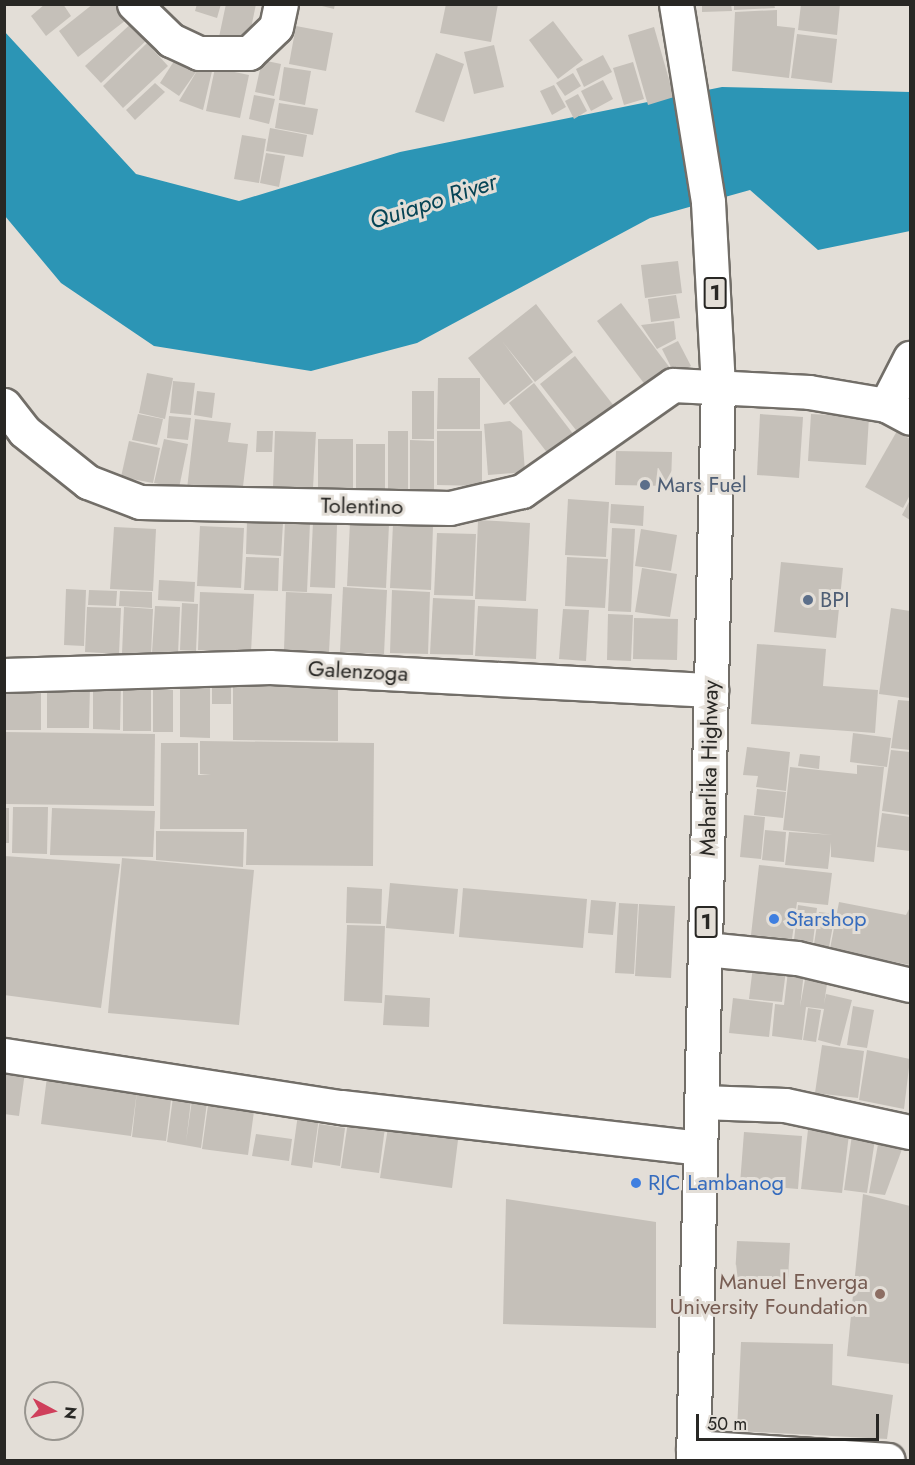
<!DOCTYPE html>
<style>
body{margin:0}
#map{position:relative;width:915px;height:1465px;overflow:hidden;background:#e3ded7;font-family:Jost,sans-serif}
div>[style]{position:absolute}
.water>*{inset:0;background:#2c95b5}
.building>*{inset:0;background:#c5c0b9}
.roads{filter:drop-shadow(2px 0 #726e68) drop-shadow(-2px 0 #726e68) drop-shadow(0 2px #726e68) drop-shadow(0 -2px #726e68)}
.minor>*{height:33px;margin:-16.5px;padding:0 16.5px;transform-origin:16.5px;border-radius:16.5px;background:#fff}
.major>*{height:33px;margin:-16.5px;padding:0 16.5px;transform-origin:16.5px;border-radius:16.5px;background:#fff}
.dots>*{width:16px;height:16px;translate:-50% -50%;box-sizing:border-box;border:3px solid #e3ded7;border-radius:50%}
span{translate:-50% -50%;white-space:nowrap;text-align:center;line-height:1.15;-webkit-text-stroke:6px #e3ded7;paint-order:stroke}
.shield-label span{padding:2px 4px;background:#e3ded7;border:2px solid;border-radius:4px;-webkit-text-stroke-width:0}
.shield-label{font-size:21px;color:#282724;font-weight:700}
.service-label{font-size:22px;color:#4e5e75}
.left{translate:0 -50%;text-align:left}
.street-label{font-size:22px;color:#282724}
.shop-label{font-size:22px;color:#366cbe}
.education-label{font-size:22px;color:#785e54}
.right{translate:-100% -50%;text-align:right}
.water-label{font-size:24px;color:#064455;font-style:italic}
.frame{position:absolute;inset:0;border:6px solid #282724;pointer-events:none}
.north{position:absolute;left:24px;top:1381px;width:60px;height:60px;box-sizing:border-box;background:#e3ded7;border:2px solid #98958f;border-radius:50%;rotate:97deg;font-size:16px;font-weight:700;line-height:24px;text-align:center;color:#282724}
.north::after{content:'';display:block;margin:auto;width:21px;height:27px;background:#cf3f5b;clip-path:polygon(50% 0,100% 100%,50% 72%,0 100%)}
.scale{position:absolute;left:696px;top:1414px;width:183px;height:27px;box-sizing:border-box;border:3px solid #282724;border-top:0;padding-left:8px;font-size:18px;line-height:21px;white-space:nowrap;color:#282724;-webkit-text-stroke:4px #e3ded7;paint-order:stroke}
</style>
<div id="map">
<div class="water">
<div style="clip-path:polygon(4px 31px,136px 174px,239px 201px,400px 152px,722px 87px,910px 92px,910px 231px,818px 250px,750px 190px,650px 218px,417px 343px,311px 371px,154px 346px,61px 283px,5px 216px)"></div>
</div>
<div class="building">
<div style="clip-path:polygon(45px 4px,63px 4px,71px 16px,46px 36px,31px 16px)"></div>
<div style="clip-path:polygon(93px 4px,120px 4px,130px 17px,78px 57px,59px 31px)"></div>
<div style="clip-path:polygon(197px 4px,221px 4px,217px 18px,195px 11px)"></div>
<div style="clip-path:polygon(226px 4px,256px 4px,248px 43px,219px 37px)"></div>
<div style="clip-path:polygon(314px 4px,335px 4px,334px 9px)"></div>
<div style="clip-path:polygon(446px 4px,498px 4px,491px 42px,440px 33px)"></div>
<div style="clip-path:polygon(702px 4px,731px 4px,732px 11px,702px 12px)"></div>
<div style="clip-path:polygon(734px 4px,774px 4px,775px 8px,734px 10px)"></div>
<div style="clip-path:polygon(801px 4px,840px 4px,837px 35px,798px 30px)"></div>
<div style="clip-path:polygon(777px 10px,777px 26px,795px 28px,789px 78px,732px 71px,735px 12px)"></div>
<div style="clip-path:polygon(135px 20px,150px 37px,101px 83px,85px 66px)"></div>
<div style="clip-path:polygon(553px 21px,583px 60px,558px 79px,529px 40px)"></div>
<div style="clip-path:polygon(296px 26px,333px 33px,326px 71px,289px 64px)"></div>
<div style="clip-path:polygon(654px 27px,674px 97px,648px 105px,628px 35px)"></div>
<div style="clip-path:polygon(797px 34px,837px 39px,832px 83px,791px 78px)"></div>
<div style="clip-path:polygon(147px 43px,168px 66px,123px 108px,103px 86px)"></div>
<div style="clip-path:polygon(494px 45px,504px 87px,474px 94px,464px 52px)"></div>
<div style="clip-path:polygon(436px 53px,464px 64px,444px 122px,415px 112px)"></div>
<div style="clip-path:polygon(603px 55px,612px 72px,584px 87px,576px 69px)"></div>
<div style="clip-path:polygon(176px 58px,196px 72px,179px 96px,160px 83px)"></div>
<div style="clip-path:polygon(262px 60px,281px 64px,274px 96px,255px 92px)"></div>
<div style="clip-path:polygon(633px 62px,644px 99px,624px 105px,613px 68px)"></div>
<div style="clip-path:polygon(201px 64px,213px 67px,203px 110px,179px 101px)"></div>
<div style="clip-path:polygon(284px 67px,311px 71px,305px 105px,279px 100px)"></div>
<div style="clip-path:polygon(215px 68px,249px 75px,240px 118px,206px 111px)"></div>
<div style="clip-path:polygon(573px 73px,581px 86px,565px 96px,556px 83px)"></div>
<div style="clip-path:polygon(603px 80px,613px 99px,591px 111px,581px 91px)"></div>
<div style="clip-path:polygon(155px 83px,165px 92px,135px 120px,126px 110px)"></div>
<div style="clip-path:polygon(554px 85px,566px 107px,552px 115px,540px 91px)"></div>
<div style="clip-path:polygon(578px 94px,587px 111px,574px 119px,565px 101px)"></div>
<div style="clip-path:polygon(254px 95px,275px 99px,269px 124px,249px 119px)"></div>
<div style="clip-path:polygon(279px 103px,318px 109px,313px 135px,275px 128px)"></div>
<div style="clip-path:polygon(270px 128px,307px 135px,303px 157px,266px 151px)"></div>
<div style="clip-path:polygon(242px 135px,266px 139px,259px 183px,234px 179px)"></div>
<div style="clip-path:polygon(266px 153px,285px 156px,279px 187px,260px 183px)"></div>
<div style="clip-path:polygon(678px 261px,682px 293px,645px 298px,641px 265px)"></div>
<div style="clip-path:polygon(676px 295px,680px 318px,651px 322px,648px 299px)"></div>
<div style="clip-path:polygon(621px 303px,670px 368px,646px 386px,597px 321px)"></div>
<div style="clip-path:polygon(536px 304px,573px 352px,535px 382px,502px 341px,533px 382px,504px 405px,468px 358px)"></div>
<div style="clip-path:polygon(674px 321px,676px 339px,657px 349px,641px 325px)"></div>
<div style="clip-path:polygon(678px 341px,691px 366px,675px 375px,662px 349px)"></div>
<div style="clip-path:polygon(575px 356px,614px 406px,579px 434px,540px 384px)"></div>
<div style="clip-path:polygon(147px 373px,173px 378px,165px 419px,139px 413px)"></div>
<div style="clip-path:polygon(438px 378px,480px 378px,480px 429px,437px 429px)"></div>
<div style="clip-path:polygon(173px 381px,195px 383px,191px 415px,170px 413px)"></div>
<div style="clip-path:polygon(534px 383px,577px 439px,552px 459px,509px 403px)"></div>
<div style="clip-path:polygon(197px 391px,215px 393px,212px 418px,194px 415px)"></div>
<div style="clip-path:polygon(412px 391px,434px 391px,434px 439px,412px 439px)"></div>
<div style="clip-path:polygon(138px 414px,163px 419px,157px 445px,132px 440px)"></div>
<div style="clip-path:polygon(760px 414px,803px 417px,799px 478px,757px 475px)"></div>
<div style="clip-path:polygon(811px 414px,869px 417px,866px 465px,808px 461px)"></div>
<div style="clip-path:polygon(169px 416px,191px 418px,188px 440px,167px 438px)"></div>
<div style="clip-path:polygon(195px 419px,231px 423px,228px 442px,248px 444px,242px 495px,187px 489px)"></div>
<div style="clip-path:polygon(510px 421px,522px 431px,525px 472px,488px 475px,484px 424px)"></div>
<div style="clip-path:polygon(257px 431px,273px 431px,272px 452px,256px 452px)"></div>
<div style="clip-path:polygon(275px 431px,316px 432px,313px 488px,273px 487px)"></div>
<div style="clip-path:polygon(388px 431px,408px 431px,408px 494px,388px 494px)"></div>
<div style="clip-path:polygon(437px 431px,482px 431px,482px 486px,437px 485px)"></div>
<div style="clip-path:polygon(897px 431px,910px 439px,910px 495px,903px 508px,865px 487px)"></div>
<div style="clip-path:polygon(164px 439px,188px 444px,179px 488px,154px 483px)"></div>
<div style="clip-path:polygon(318px 439px,353px 439px,353px 492px,318px 491px)"></div>
<div style="clip-path:polygon(410px 440px,434px 441px,434px 491px,410px 492px)"></div>
<div style="clip-path:polygon(129px 441px,160px 448px,153px 483px,121px 477px)"></div>
<div style="clip-path:polygon(356px 444px,385px 444px,385px 493px,356px 493px)"></div>
<div style="clip-path:polygon(616px 451px,672px 452px,671px 486px,615px 485px)"></div>
<div style="clip-path:polygon(568px 499px,609px 502px,606px 557px,565px 555px)"></div>
<div style="clip-path:polygon(910px 500px,910px 520px,902px 515px)"></div>
<div style="clip-path:polygon(611px 504px,644px 506px,643px 526px,610px 523px)"></div>
<div style="clip-path:polygon(478px 520px,530px 523px,526px 601px,475px 599px)"></div>
<div style="clip-path:polygon(247px 521px,283px 523px,281px 556px,246px 554px)"></div>
<div style="clip-path:polygon(285px 521px,310px 523px,307px 592px,282px 591px)"></div>
<div style="clip-path:polygon(313px 522px,337px 524px,335px 588px,310px 587px)"></div>
<div style="clip-path:polygon(350px 522px,389px 524px,386px 588px,347px 586px)"></div>
<div style="clip-path:polygon(393px 524px,433px 525px,431px 590px,390px 588px)"></div>
<div style="clip-path:polygon(200px 526px,244px 528px,241px 588px,197px 586px)"></div>
<div style="clip-path:polygon(114px 527px,156px 529px,153px 591px,110px 589px)"></div>
<div style="clip-path:polygon(612px 528px,635px 529px,631px 612px,608px 611px)"></div>
<div style="clip-path:polygon(641px 529px,677px 535px,671px 571px,635px 566px)"></div>
<div style="clip-path:polygon(437px 533px,476px 534px,473px 596px,434px 595px)"></div>
<div style="clip-path:polygon(246px 557px,279px 558px,278px 591px,244px 590px)"></div>
<div style="clip-path:polygon(567px 557px,608px 559px,605px 608px,565px 606px)"></div>
<div style="clip-path:polygon(781px 562px,843px 568px,836px 638px,774px 632px)"></div>
<div style="clip-path:polygon(642px 568px,677px 574px,670px 617px,635px 612px)"></div>
<div style="clip-path:polygon(159px 580px,195px 582px,194px 602px,158px 600px)"></div>
<div style="clip-path:polygon(343px 587px,387px 590px,384px 654px,340px 652px)"></div>
<div style="clip-path:polygon(66px 589px,86px 590px,84px 646px,64px 645px)"></div>
<div style="clip-path:polygon(89px 590px,117px 591px,116px 606px,88px 605px)"></div>
<div style="clip-path:polygon(392px 590px,430px 592px,428px 654px,390px 653px)"></div>
<div style="clip-path:polygon(120px 591px,152px 592px,152px 608px,119px 606px)"></div>
<div style="clip-path:polygon(200px 592px,254px 594px,251px 652px,198px 650px)"></div>
<div style="clip-path:polygon(286px 592px,332px 594px,329px 652px,284px 650px)"></div>
<div style="clip-path:polygon(433px 598px,475px 600px,473px 655px,430px 654px)"></div>
<div style="clip-path:polygon(182px 603px,198px 604px,196px 651px,180px 650px)"></div>
<div style="clip-path:polygon(155px 606px,180px 607px,178px 654px,152px 653px)"></div>
<div style="clip-path:polygon(478px 606px,538px 609px,536px 659px,475px 656px)"></div>
<div style="clip-path:polygon(87px 607px,121px 608px,119px 654px,85px 652px)"></div>
<div style="clip-path:polygon(124px 607px,153px 609px,151px 655px,122px 654px)"></div>
<div style="clip-path:polygon(891px 608px,910px 611px,910px 698px,879px 694px)"></div>
<div style="clip-path:polygon(563px 609px,589px 610px,586px 661px,559px 659px)"></div>
<div style="clip-path:polygon(608px 614px,633px 615px,631px 661px,607px 660px)"></div>
<div style="clip-path:polygon(634px 618px,678px 619px,677px 660px,633px 659px)"></div>
<div style="clip-path:polygon(757px 644px,826px 649px,823px 686px,878px 690px,875px 733px,751px 724px)"></div>
<div style="clip-path:polygon(233px 681px,338px 682px,338px 741px,233px 740px)"></div>
<div style="clip-path:polygon(180px 682px,210px 682px,210px 738px,180px 737px)"></div>
<div style="clip-path:polygon(93px 684px,121px 684px,120px 730px,93px 729px)"></div>
<div style="clip-path:polygon(212px 685px,231px 685px,231px 704px,212px 704px)"></div>
<div style="clip-path:polygon(47px 686px,90px 686px,89px 728px,47px 728px)"></div>
<div style="clip-path:polygon(4px 687px,41px 687px,41px 730px,4px 730px)"></div>
<div style="clip-path:polygon(123px 687px,151px 687px,151px 731px,123px 731px)"></div>
<div style="clip-path:polygon(153px 690px,173px 690px,173px 732px,153px 732px)"></div>
<div style="clip-path:polygon(898px 700px,910px 701px,910px 750px,891px 748px)"></div>
<div style="clip-path:polygon(4px 732px,155px 734px,154px 806px,4px 804px)"></div>
<div style="clip-path:polygon(853px 733px,891px 738px,887px 767px,850px 762px)"></div>
<div style="clip-path:polygon(200px 741px,374px 743px,373px 866px,246px 865px,247px 829px,160px 829px,161px 743px,198px 743px,198px 775px,211px 775px,200px 774px)"></div>
<div style="clip-path:polygon(747px 747px,790px 752px,786px 791px,756px 787px,758px 776px,743px 775px)"></div>
<div style="clip-path:polygon(891px 750px,910px 752px,910px 815px,882px 811px)"></div>
<div style="clip-path:polygon(800px 754px,820px 756px,819px 769px,798px 766px)"></div>
<div style="clip-path:polygon(857px 765px,884px 767px,874px 862px,831px 857px,831px 842px,828px 869px,785px 865px,789px 832px,833px 835px,783px 830px,790px 767px,857px 774px)"></div>
<div style="clip-path:polygon(757px 789px,786px 792px,783px 818px,754px 815px)"></div>
<div style="clip-path:polygon(13px 807px,48px 807px,47px 854px,12px 853px)"></div>
<div style="clip-path:polygon(4px 808px,9px 808px,9px 843px,4px 843px)"></div>
<div style="clip-path:polygon(52px 808px,155px 811px,153px 857px,50px 855px)"></div>
<div style="clip-path:polygon(882px 813px,910px 817px,910px 851px,877px 847px)"></div>
<div style="clip-path:polygon(744px 815px,765px 817px,761px 859px,740px 857px)"></div>
<div style="clip-path:polygon(765px 830px,786px 832px,784px 862px,762px 860px)"></div>
<div style="clip-path:polygon(156px 831px,244px 832px,243px 867px,156px 860px)"></div>
<div style="clip-path:polygon(4px 856px,120px 864px,101px 1008px,4px 995px)"></div>
<div style="clip-path:polygon(122px 858px,254px 870px,239px 1025px,108px 1013px)"></div>
<div style="clip-path:polygon(759px 865px,832px 873px,828px 905px,797px 902px,792px 939px,751px 935px)"></div>
<div style="clip-path:polygon(390px 883px,458px 889px,454px 934px,386px 928px)"></div>
<div style="clip-path:polygon(347px 887px,382px 889px,381px 924px,346px 923px)"></div>
<div style="clip-path:polygon(463px 888px,587px 899px,583px 948px,459px 937px)"></div>
<div style="clip-path:polygon(591px 900px,616px 902px,613px 935px,588px 933px)"></div>
<div style="clip-path:polygon(839px 902px,906px 915px,910px 907px,910px 965px,830px 949px)"></div>
<div style="clip-path:polygon(619px 903px,638px 904px,634px 974px,615px 973px)"></div>
<div style="clip-path:polygon(639px 904px,675px 906px,671px 978px,635px 976px)"></div>
<div style="clip-path:polygon(798px 905px,817px 908px,813px 942px,794px 940px)"></div>
<div style="clip-path:polygon(819px 912px,835px 914px,829px 947px,814px 944px)"></div>
<div style="clip-path:polygon(347px 925px,385px 926px,382px 1003px,344px 1001px)"></div>
<div style="clip-path:polygon(753px 966px,786px 970px,782px 1002px,749px 999px)"></div>
<div style="clip-path:polygon(788px 971px,804px 972px,800px 1007px,806px 974px,828px 977px,824px 1004px,826px 994px,852px 1000px,840px 1046px,818px 1040px,824px 1009px,806px 1007px,802px 1040px,772px 1036px,775px 1004px,784px 1005px)"></div>
<div style="clip-path:polygon(385px 995px,430px 998px,429px 1027px,383px 1025px)"></div>
<div style="clip-path:polygon(733px 998px,773px 1003px,769px 1037px,729px 1033px)"></div>
<div style="clip-path:polygon(853px 1006px,874px 1010px,867px 1048px,847px 1045px)"></div>
<div style="clip-path:polygon(808px 1008px,821px 1010px,816px 1042px,803px 1040px)"></div>
<div style="clip-path:polygon(822px 1045px,864px 1051px,858px 1098px,815px 1093px)"></div>
<div style="clip-path:polygon(867px 1050px,910px 1059px,904px 1109px,859px 1100px)"></div>
<div style="clip-path:polygon(4px 1069px,25px 1072px,19px 1116px,4px 1114px)"></div>
<div style="clip-path:polygon(47px 1077px,172px 1092px,166px 1141px,132px 1137px,137px 1091px,131px 1136px,41px 1124px)"></div>
<div style="clip-path:polygon(174px 1090px,192px 1092px,186px 1142px,193px 1093px,208px 1095px,201px 1148px,167px 1142px)"></div>
<div style="clip-path:polygon(209px 1098px,255px 1104px,248px 1155px,202px 1149px)"></div>
<div style="clip-path:polygon(299px 1107px,320px 1110px,312px 1168px,291px 1165px)"></div>
<div style="clip-path:polygon(349px 1115px,386px 1120px,379px 1173px,341px 1168px)"></div>
<div style="clip-path:polygon(389px 1121px,459px 1132px,452px 1188px,380px 1178px)"></div>
<div style="clip-path:polygon(319px 1124px,345px 1128px,340px 1166px,314px 1162px)"></div>
<div style="clip-path:polygon(808px 1130px,849px 1134px,842px 1193px,801px 1189px)"></div>
<div style="clip-path:polygon(744px 1132px,802px 1136px,798px 1189px,740px 1184px)"></div>
<div style="clip-path:polygon(256px 1134px,292px 1139px,289px 1161px,252px 1156px)"></div>
<div style="clip-path:polygon(852px 1135px,875px 1139px,867px 1193px,844px 1190px)"></div>
<div style="clip-path:polygon(879px 1139px,904px 1144px,885px 1195px,869px 1193px)"></div>
<div style="clip-path:polygon(863px 1194px,910px 1206px,910px 1364px,847px 1356px)"></div>
<div style="clip-path:polygon(506px 1199px,656px 1222px,656px 1328px,503px 1324px)"></div>
<div style="clip-path:polygon(737px 1241px,790px 1243px,788px 1279px,735px 1277px)"></div>
<div style="clip-path:polygon(741px 1342px,833px 1344px,832px 1385px,893px 1395px,887px 1439px,737px 1431px)"></div>
</div>
<div class="roads">
<div class="minor">
<div style="left:134px;top:4px;width:52px;rotate:44.2deg"></div>
<div style="left:171px;top:40px;width:31px;rotate:25deg"></div>
<div style="left:199px;top:53px;width:50px"></div>
<div style="left:249px;top:53px;width:37px;rotate:-44deg"></div>
<div style="left:276px;top:27px;width:24px;rotate:-78deg"></div>
<div style="left:4px;top:405px;width:33px;rotate:52deg"></div>
<div style="left:24px;top:431px;width:82px;rotate:38.6deg"></div>
<div style="left:88px;top:482px;width:56px;rotate:21deg"></div>
<div style="left:140px;top:502px;width:310px;rotate:1.1deg"></div>
<div style="left:450px;top:508px;width:74px;rotate:-13.3deg"></div>
<div style="left:522px;top:491px;width:184px;rotate:-35.1deg"></div>
<div style="left:673px;top:385px;width:136px;rotate:2.9deg"></div>
<div style="left:809px;top:392px;width:78px;rotate:9.6deg"></div>
<div style="left:886px;top:405px;width:27px;rotate:28deg"></div>
<div style="left:886px;top:405px;width:53px;rotate:-62.9deg"></div>
<div style="left:4px;top:675px;width:266px;rotate:-1.7deg"></div>
<div style="left:270px;top:667px;width:442px;rotate:3deg"></div>
<div style="left:705px;top:949px;width:92px;rotate:5.6deg"></div>
<div style="left:797px;top:958px;width:116px;rotate:13.4deg"></div>
<div style="left:4px;top:1055px;width:341px;rotate:8.8deg"></div>
<div style="left:341px;top:1107px;width:361px;rotate:6.5deg"></div>
<div style="left:701px;top:1102px;width:84px;rotate:2deg"></div>
<div style="left:785px;top:1105px;width:128px;rotate:12.2deg"></div>
<div style="left:693px;top:1447px;width:195px;rotate:3.8deg"></div>
</div>
<div class="major">
<div style="left:676px;top:4px;width:201px;rotate:80.8deg"></div>
<div style="left:708px;top:202px;width:182px;rotate:86.9deg"></div>
<div style="left:718px;top:384px;width:1076px;rotate:91.33deg"></div>
</div>
</div>
<div class="dots">
<div style="left:645px;top:485px;background:#5c6f8a"></div>
<div style="left:808px;top:600px;background:#5c6f8a"></div>
<div style="left:774px;top:919px;background:#3f7fe0"></div>
<div style="left:636px;top:1183px;background:#3f7fe0"></div>
<div style="left:880px;top:1294px;background:#8d6e63"></div>
</div>
<div class="shield-label">
<span style="left:715px;top:293px">1</span>
<span style="left:706px;top:922px">1</span>
</div>
<div class="service-label">
<span class="left" style="left:657px;top:485px">Mars Fuel</span>
<span class="left" style="left:820px;top:600px">BPI</span>
</div>
<div class="street-label">
<span style="left:362px;top:506px;rotate:1deg">Tolentino</span>
<span style="left:358px;top:671px;rotate:3deg">Galenzoga</span>
<span style="left:709px;top:768px;rotate:-89deg">Maharlika Highway</span>
</div>
<div class="shop-label">
<span class="left" style="left:786px;top:919px">Starshop</span>
<span class="left" style="left:648px;top:1183px">RJC Lambanog</span>
</div>
<div class="education-label">
<span class="right" style="left:868px;top:1294px">Manuel Enverga<br>University Foundation</span>
</div>
<div class="water-label">
<span style="left:433px;top:201px;rotate:-18deg">Quiapo River</span>
</div>
<div class="frame"></div>
<div class="north">N</div>
<div class="scale">50 m</div>
</div>
